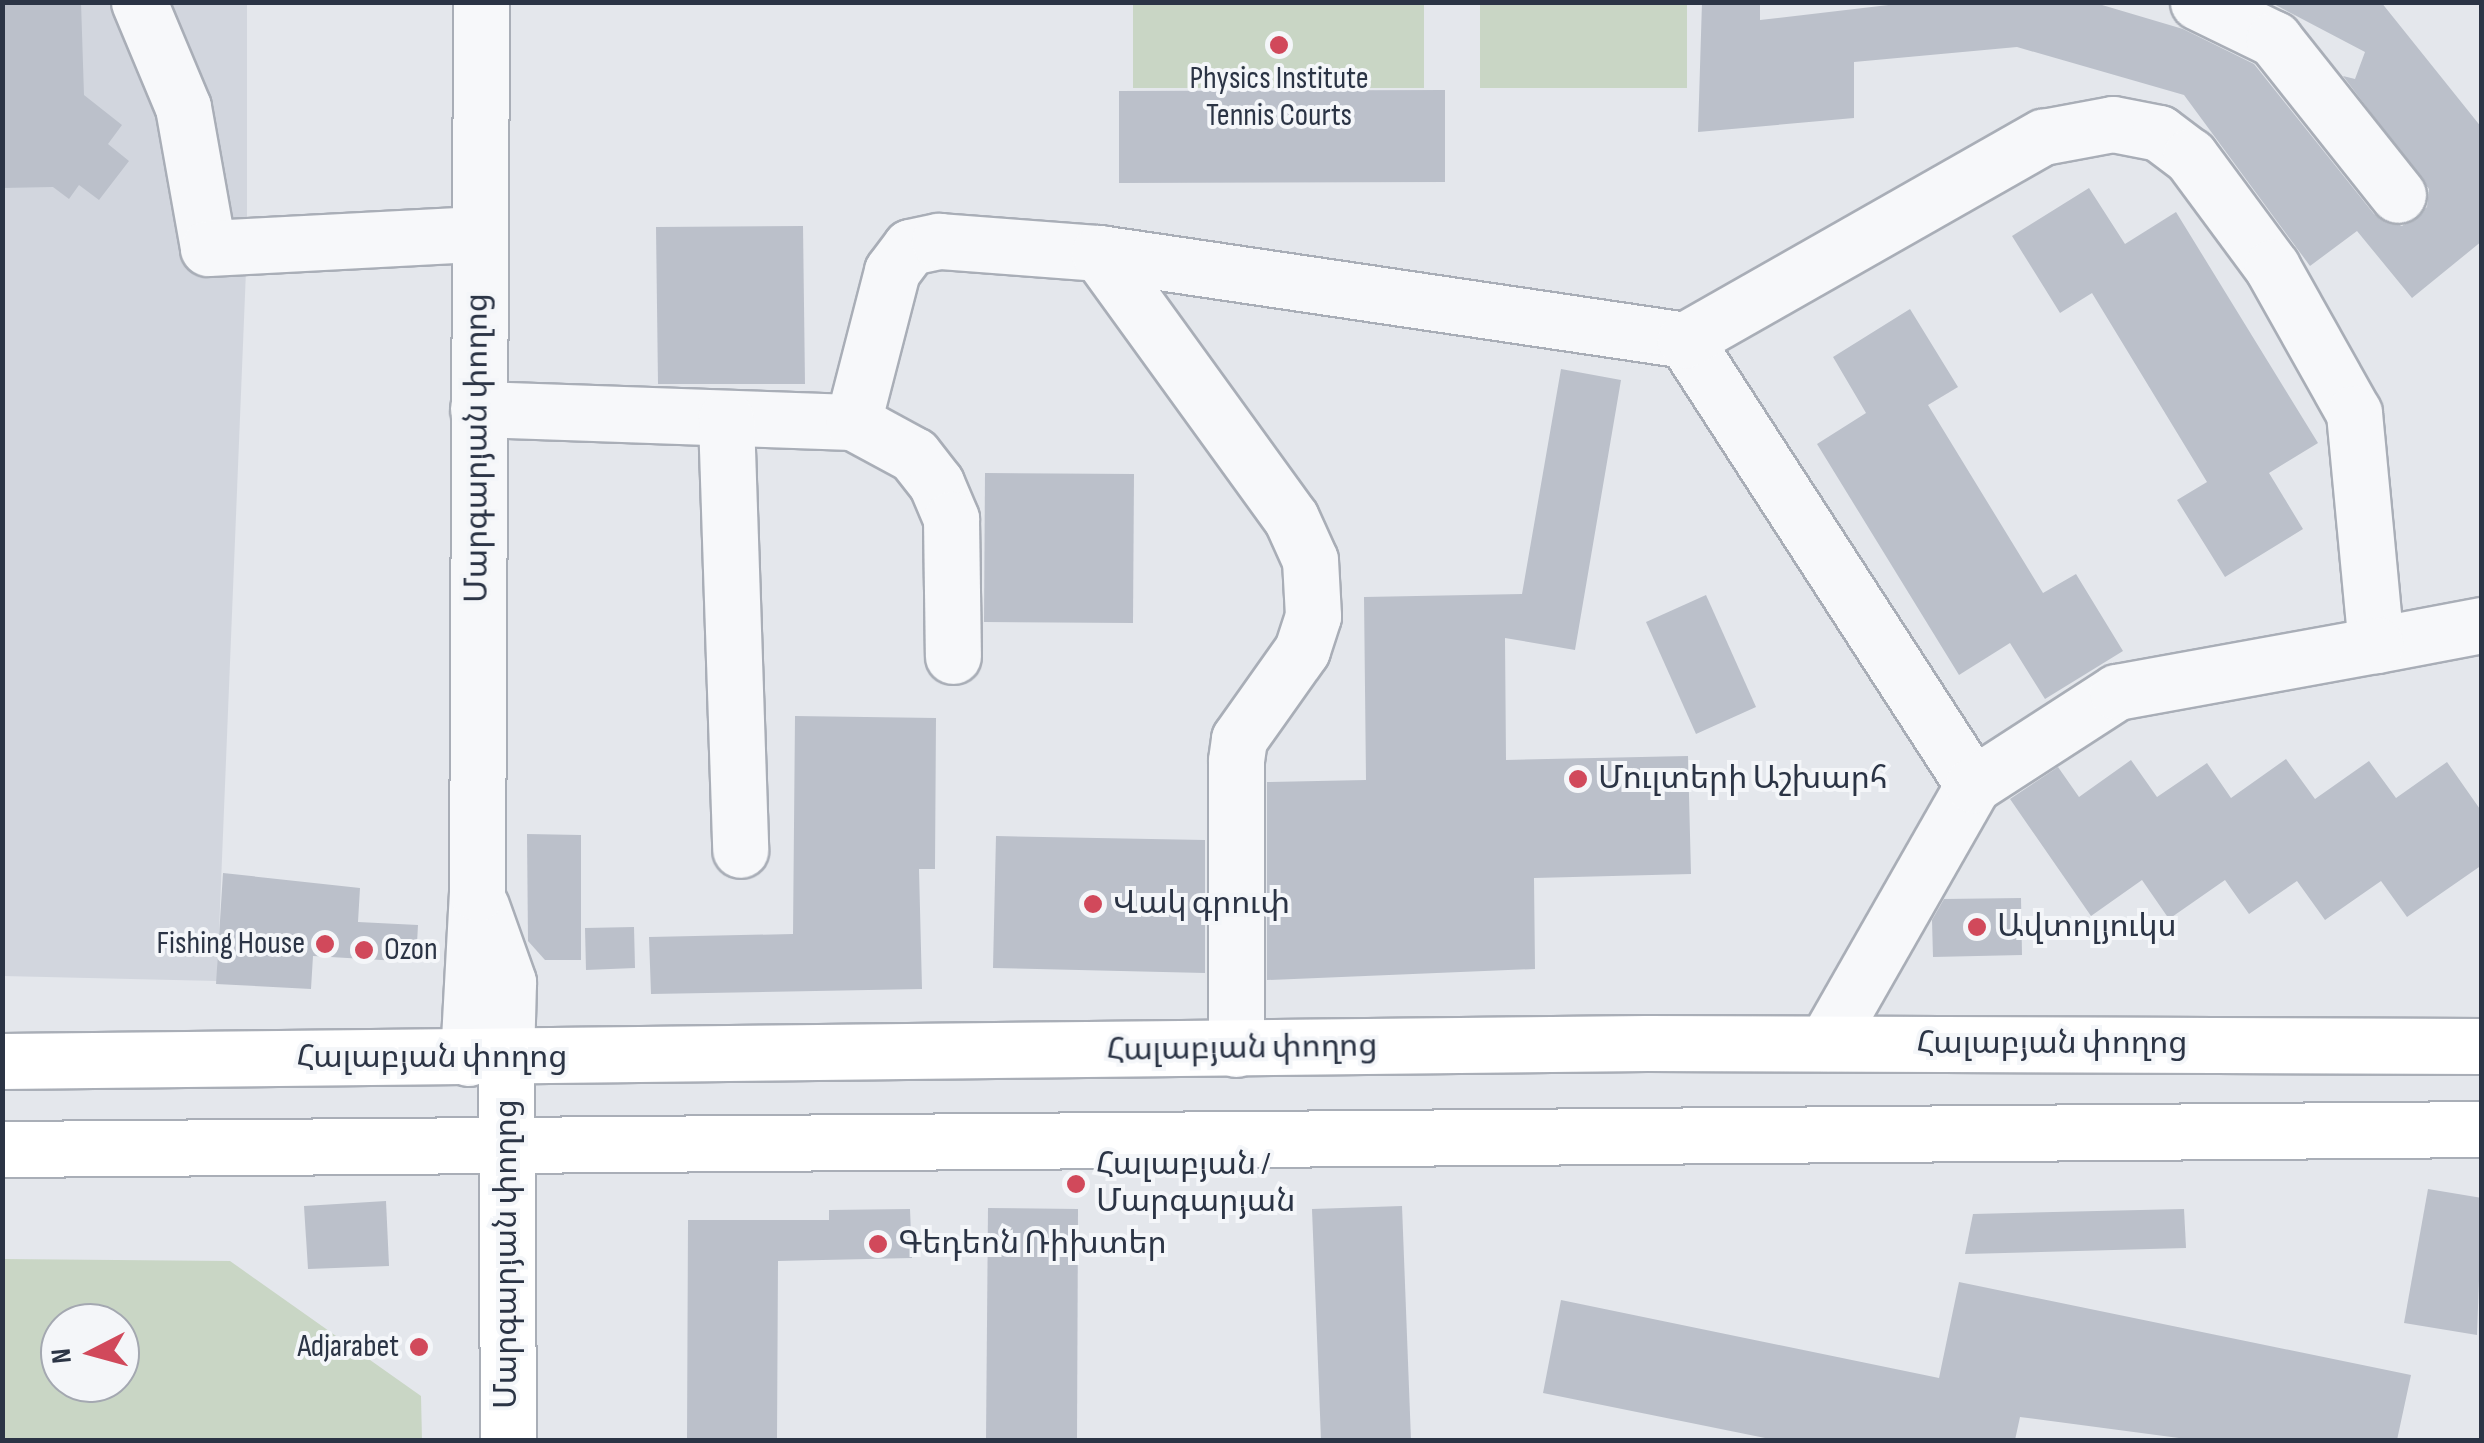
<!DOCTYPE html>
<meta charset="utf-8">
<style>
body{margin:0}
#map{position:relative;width:2484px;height:1443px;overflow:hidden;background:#e4e7ec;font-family:"Sofia Sans Condensed","Noto Sans Armenian",sans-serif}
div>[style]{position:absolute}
.built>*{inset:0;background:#d2d6de}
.green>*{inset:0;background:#c9d6c5}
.building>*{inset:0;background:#bbc0ca}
.roads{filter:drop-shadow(2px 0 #a9aeb7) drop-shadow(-2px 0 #a9aeb7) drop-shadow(0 2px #a9aeb7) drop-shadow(0 -2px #a9aeb7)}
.minor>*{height:55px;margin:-27.5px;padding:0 27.5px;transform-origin:27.5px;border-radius:27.5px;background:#f7f8fa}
.major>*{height:55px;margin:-27.5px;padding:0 27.5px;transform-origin:27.5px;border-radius:27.5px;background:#fff}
.dots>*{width:28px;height:28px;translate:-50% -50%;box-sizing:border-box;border:5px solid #f4f6f9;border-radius:50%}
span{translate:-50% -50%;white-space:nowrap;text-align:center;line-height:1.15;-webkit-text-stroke:8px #f4f6f9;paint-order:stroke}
.poi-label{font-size:32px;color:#2b3445}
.left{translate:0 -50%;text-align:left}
.right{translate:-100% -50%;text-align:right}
.street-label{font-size:32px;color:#2b3445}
.frame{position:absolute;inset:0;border:5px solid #2b3445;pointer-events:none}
.north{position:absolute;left:40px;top:1303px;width:100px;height:100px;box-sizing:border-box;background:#f4f6f9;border:2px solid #a4a8b1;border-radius:50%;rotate:264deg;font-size:28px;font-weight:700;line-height:40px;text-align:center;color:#2b3445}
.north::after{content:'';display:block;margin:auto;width:35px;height:45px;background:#d1495b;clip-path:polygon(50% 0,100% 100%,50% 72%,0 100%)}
</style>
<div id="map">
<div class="built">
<div style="clip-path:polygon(3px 3px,247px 3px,247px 246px,217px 981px,3px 976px)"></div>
</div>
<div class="green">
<div style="clip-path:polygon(1133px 3px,1424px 3px,1424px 88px,1133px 88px)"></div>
<div style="clip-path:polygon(1480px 3px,1687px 3px,1687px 88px,1480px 88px)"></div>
<div style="clip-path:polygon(evenodd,3px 1259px,230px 1261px,421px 1396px,422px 1440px,3px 1440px,3px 1259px,60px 1323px,120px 1323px,120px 1383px,60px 1383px,60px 1323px)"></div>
</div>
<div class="building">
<div style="clip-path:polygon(2px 2px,81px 2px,84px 95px,122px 125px,108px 144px,129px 161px,99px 200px,79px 185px,69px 199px,53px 187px,2px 188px)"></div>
<div style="clip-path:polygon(1702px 2px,1760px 2px,1760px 20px,1914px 2px,2092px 2px,2183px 29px,2254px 64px,2374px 214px,2402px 226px,2427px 207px,2429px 189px,2343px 76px,2355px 79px,2365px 52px,2270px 2px,2381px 2px,2482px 128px,2482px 241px,2412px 298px,2357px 231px,2310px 266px,2184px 95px,2017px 47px,1854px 62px,1854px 118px,1698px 132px)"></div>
<div style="clip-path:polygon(1445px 90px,1445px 182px,1119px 183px,1119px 91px)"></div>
<div style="clip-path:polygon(2089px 188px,2125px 244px,2176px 212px,2318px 443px,2269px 473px,2303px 529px,2225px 577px,2177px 500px,2207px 482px,2092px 293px,2060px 313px,2012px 236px)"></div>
<div style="clip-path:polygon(803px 226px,805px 384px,658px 384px,656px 227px)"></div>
<div style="clip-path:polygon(1910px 309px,1958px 387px,1928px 405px,2043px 593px,2076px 574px,2123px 651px,2045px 699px,2010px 643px,1959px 675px,1817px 444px,1866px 413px,1833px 357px)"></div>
<div style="clip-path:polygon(1561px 369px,1621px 380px,1575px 650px,1505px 638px,1506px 760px,1688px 756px,1691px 874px,1534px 878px,1535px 969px,1267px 980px,1267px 782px,1366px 780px,1364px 597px,1522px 594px)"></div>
<div style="clip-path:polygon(985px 473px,1134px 474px,1133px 623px,984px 622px)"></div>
<div style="clip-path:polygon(1706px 595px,1756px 707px,1696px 734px,1646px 622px)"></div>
<div style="clip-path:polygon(795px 716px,936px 718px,935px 869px,919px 869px,922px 989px,651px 994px,649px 937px,793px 934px)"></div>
<div style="clip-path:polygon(2286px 759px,2315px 799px,2369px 761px,2396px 798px,2447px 762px,2482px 812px,2482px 865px,2407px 917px,2381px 881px,2325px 920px,2297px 881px,2249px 914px,2225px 880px,2169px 919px,2142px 880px,2091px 916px,2010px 799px,2058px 767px,2079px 797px,2131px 760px,2157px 797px,2207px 763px,2231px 798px)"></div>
<div style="clip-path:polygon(527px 834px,581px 835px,581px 960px,545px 960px,528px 941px)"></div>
<div style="clip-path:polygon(996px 836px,1205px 840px,1205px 973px,993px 968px)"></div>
<div style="clip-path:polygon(223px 873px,360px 888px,358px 922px,418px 925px,416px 962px,313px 956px,311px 989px,216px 984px)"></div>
<div style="clip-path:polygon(2021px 898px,2022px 955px,1933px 957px,1932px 920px,1944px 899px)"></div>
<div style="clip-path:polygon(634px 927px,635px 968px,586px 970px,585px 928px)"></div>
<div style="clip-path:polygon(2428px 1189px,2482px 1198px,2477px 1335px,2404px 1323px)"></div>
<div style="clip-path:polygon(386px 1201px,389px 1266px,308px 1269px,304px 1206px)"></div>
<div style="clip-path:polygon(1402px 1206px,1411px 1440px,1321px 1440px,1312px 1209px)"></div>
<div style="clip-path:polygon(988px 1208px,1078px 1209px,1077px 1440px,986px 1440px)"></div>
<div style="clip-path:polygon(910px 1209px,912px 1258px,778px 1261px,777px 1440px,687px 1440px,688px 1220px,829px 1220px,829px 1210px)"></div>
<div style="clip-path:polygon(2184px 1209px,2186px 1248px,1965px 1254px,1973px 1214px)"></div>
<div style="clip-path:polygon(1959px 1282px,2411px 1375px,2397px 1440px,2194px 1440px,2020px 1417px,2015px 1440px,1775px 1440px,1543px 1393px,1561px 1300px,1939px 1378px)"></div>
</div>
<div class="roads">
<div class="minor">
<div style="left:139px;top:2px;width:114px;rotate:67.3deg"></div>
<div style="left:183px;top:107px;width:143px;rotate:79.9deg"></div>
<div style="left:208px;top:248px;width:271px;rotate:-3deg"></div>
<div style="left:2198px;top:2px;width:85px;rotate:26deg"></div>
<div style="left:2274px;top:39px;width:199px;rotate:51.5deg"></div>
<div style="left:1099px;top:253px;width:327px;rotate:54.1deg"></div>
<div style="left:1291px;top:518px;width:46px;rotate:65.7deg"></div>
<div style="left:1310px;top:560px;width:56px;rotate:86.9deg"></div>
<div style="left:1313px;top:616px;width:36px;rotate:108deg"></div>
<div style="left:1302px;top:650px;width:109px;rotate:125.3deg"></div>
<div style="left:1239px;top:739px;width:22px;rotate:98deg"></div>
<div style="left:1236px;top:761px;width:288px;rotate:90deg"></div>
<div style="left:1685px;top:340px;width:530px;rotate:57.09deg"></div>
<div style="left:1973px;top:785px;width:297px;rotate:119.7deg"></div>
<div style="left:478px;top:409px;width:375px;rotate:2deg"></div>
<div style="left:853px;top:422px;width:156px;rotate:-75.5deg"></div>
<div style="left:892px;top:271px;width:30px;rotate:-53deg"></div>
<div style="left:910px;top:247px;width:30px;rotate:-12deg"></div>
<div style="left:939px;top:241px;width:160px;rotate:4.3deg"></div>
<div style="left:1099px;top:253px;width:592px;rotate:8.44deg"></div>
<div style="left:1685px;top:340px;width:412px;rotate:-29.6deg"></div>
<div style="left:2043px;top:137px;width:71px;rotate:-10.5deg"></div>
<div style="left:2113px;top:124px;width:47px;rotate:11.1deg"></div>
<div style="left:2159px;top:133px;width:39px;rotate:37deg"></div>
<div style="left:2190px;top:156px;width:138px;rotate:53.5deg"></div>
<div style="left:2272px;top:267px;width:167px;rotate:60.7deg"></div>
<div style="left:2354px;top:413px;width:233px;rotate:84.6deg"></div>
<div style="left:2376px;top:645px;width:108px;rotate:-10.7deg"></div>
<div style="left:726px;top:419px;width:431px;rotate:88.1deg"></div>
<div style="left:853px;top:422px;width:69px;rotate:28.4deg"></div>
<div style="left:914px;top:455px;width:36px;rotate:52deg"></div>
<div style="left:936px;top:483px;width:39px;rotate:67deg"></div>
<div style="left:951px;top:519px;width:137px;rotate:89.2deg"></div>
<div style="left:1973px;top:785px;width:171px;rotate:-32.9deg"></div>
<div style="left:2117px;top:692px;width:263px;rotate:-10.3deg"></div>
<div style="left:481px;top:906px;width:81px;rotate:70.4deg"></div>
<div style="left:508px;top:982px;width:75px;rotate:91.5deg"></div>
<div style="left:468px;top:1058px;width:165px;rotate:-86.9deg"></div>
<div style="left:477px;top:893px;width:891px;rotate:-89.74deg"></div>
</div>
<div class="major">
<div style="left:506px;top:1057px;width:383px;rotate:89.7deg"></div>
<div style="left:2px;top:1061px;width:1645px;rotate:-0.63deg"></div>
<div style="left:1647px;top:1043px;width:835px;rotate:0.21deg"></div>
<div style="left:2px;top:1149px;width:2480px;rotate:-0.46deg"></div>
</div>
</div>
<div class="dots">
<div style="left:1279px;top:45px;background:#d1495b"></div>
<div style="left:1578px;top:779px;background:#d1495b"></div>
<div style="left:1093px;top:904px;background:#d1495b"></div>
<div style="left:1977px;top:927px;background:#d1495b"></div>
<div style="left:325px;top:944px;background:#d1495b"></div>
<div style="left:364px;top:950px;background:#d1495b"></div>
<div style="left:1076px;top:1184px;background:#d1495b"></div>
<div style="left:878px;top:1244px;background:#d1495b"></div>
<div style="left:419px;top:1347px;background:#d1495b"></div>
</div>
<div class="poi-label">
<span style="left:1279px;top:98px">Physics Institute<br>Tennis Courts</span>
<span class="left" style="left:1598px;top:779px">Մուլտերի Աշխարհ</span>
<span class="left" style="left:1113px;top:904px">Վակ գրուփ</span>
<span class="left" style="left:1997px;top:927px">Ավտոլյուկս</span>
<span class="right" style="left:305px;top:944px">Fishing House</span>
<span class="left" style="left:384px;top:950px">Ozon</span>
<span class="left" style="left:1096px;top:1184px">Հալաբյան /<br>Մարգարյան</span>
<span class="left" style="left:898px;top:1244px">Գեդեոն Ռիխտեր</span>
<span class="right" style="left:399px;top:1347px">Adjarabet</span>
</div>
<div class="street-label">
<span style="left:478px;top:448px;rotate:-90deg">Մարգարյան փողոց</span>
<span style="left:2052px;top:1044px">Հալաբյան փողոց</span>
<span style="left:1242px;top:1049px;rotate:-1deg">Հալաբյան փողոց</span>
<span style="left:432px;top:1058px">Հալաբյան փողոց</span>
<span style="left:507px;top:1254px;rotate:-90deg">Մարգարյան փողոց</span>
</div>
<div class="frame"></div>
<div class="north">N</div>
</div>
